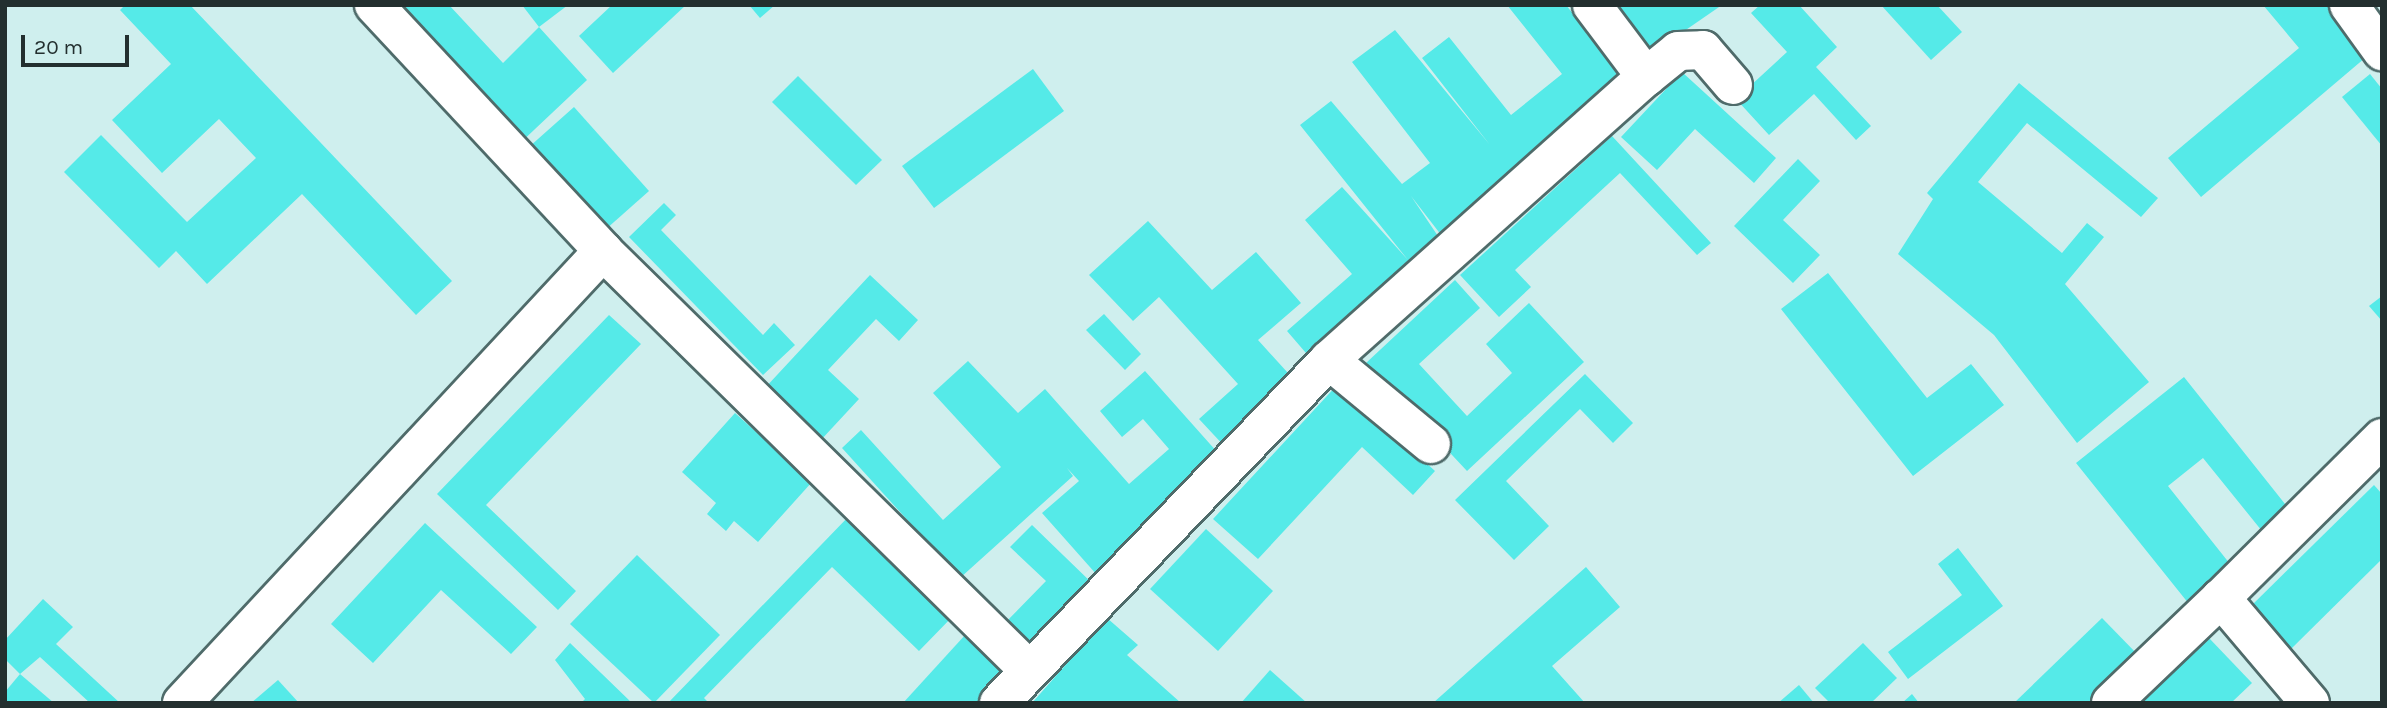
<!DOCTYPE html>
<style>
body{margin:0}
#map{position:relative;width:2387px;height:708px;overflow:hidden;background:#cfefee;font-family:Karla,sans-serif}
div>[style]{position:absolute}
.building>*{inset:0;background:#55eae8}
.roads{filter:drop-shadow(2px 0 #4f6b6a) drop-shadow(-2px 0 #4f6b6a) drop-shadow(0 2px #4f6b6a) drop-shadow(0 -2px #4f6b6a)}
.minor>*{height:38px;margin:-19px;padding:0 19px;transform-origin:19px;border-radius:19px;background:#fff}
span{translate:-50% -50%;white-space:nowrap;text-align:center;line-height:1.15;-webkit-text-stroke:5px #cfefee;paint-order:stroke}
.frame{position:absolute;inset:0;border:7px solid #232f2f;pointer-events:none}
.scale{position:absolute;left:21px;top:35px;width:108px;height:32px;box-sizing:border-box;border:4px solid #232f2f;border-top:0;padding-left:9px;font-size:21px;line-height:24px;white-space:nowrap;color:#232f2f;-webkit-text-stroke:5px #cfefee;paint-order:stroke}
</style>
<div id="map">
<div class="building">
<div style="clip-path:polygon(125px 5px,190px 5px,452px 281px,416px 315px,302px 194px,207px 284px,176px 251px,159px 268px,64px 172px,101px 135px,187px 222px,256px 158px,219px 119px,162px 173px,112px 120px,171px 64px,120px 10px)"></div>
<div style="clip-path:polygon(384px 5px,449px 5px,503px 63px,539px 27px,587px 80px,517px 146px)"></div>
<div style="clip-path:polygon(522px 5px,568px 5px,539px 27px)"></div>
<div style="clip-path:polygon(612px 5px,686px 5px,613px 73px,579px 36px)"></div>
<div style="clip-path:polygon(749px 5px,775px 5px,760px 18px)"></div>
<div style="clip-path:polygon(1507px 5px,1566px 5px,1629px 84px,1445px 240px,1411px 196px,1444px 245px,1312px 360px,1287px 331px,1352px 274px,1305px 220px,1342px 187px,1408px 260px,1300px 125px,1331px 101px,1402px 184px,1430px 163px,1352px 62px,1395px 30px,1490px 145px,1422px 58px,1449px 37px,1511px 115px,1562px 74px)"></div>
<div style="clip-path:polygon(1613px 5px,1722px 5px,1648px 56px)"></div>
<div style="clip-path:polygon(1760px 5px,1799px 5px,1837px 47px,1816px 67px,1871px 126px,1856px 140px,1814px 94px,1769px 135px,1736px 99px,1787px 52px,1751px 13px)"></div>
<div style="clip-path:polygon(1881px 5px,1937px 5px,1962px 32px,1931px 60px)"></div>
<div style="clip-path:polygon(2263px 5px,2332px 5px,2372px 52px,2201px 197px,2168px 158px,2299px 48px)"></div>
<div style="clip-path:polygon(1033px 69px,1064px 111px,934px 208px,902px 166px)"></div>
<div style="clip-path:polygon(1682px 72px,1776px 158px,1754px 183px,1695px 129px,1657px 170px,1621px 137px)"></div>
<div style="clip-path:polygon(2370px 74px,2382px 89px,2382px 146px,2342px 97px)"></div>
<div style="clip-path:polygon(798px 76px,882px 160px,856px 185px,772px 102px)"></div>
<div style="clip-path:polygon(2019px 83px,2158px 198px,2141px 217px,2027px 123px,1978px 182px,2062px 253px,2087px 223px,2104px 237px,2065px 284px,2149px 382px,2077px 443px,1994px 335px,1898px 254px,1933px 199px,1927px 193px)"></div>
<div style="clip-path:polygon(574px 107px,649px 191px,605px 230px,529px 147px)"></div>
<div style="clip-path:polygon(1612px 136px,1711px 243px,1697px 255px,1620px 173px,1515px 270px,1531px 287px,1499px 317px,1460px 275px)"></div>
<div style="clip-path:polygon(1798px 159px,1820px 181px,1783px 220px,1820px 255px,1793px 283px,1734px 226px)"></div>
<div style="clip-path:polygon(664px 203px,676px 215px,661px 230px,763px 335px,774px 323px,795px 345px,763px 375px,629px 237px)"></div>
<div style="clip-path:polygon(1148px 221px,1212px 290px,1256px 252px,1301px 303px,1258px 340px,1298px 384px,1227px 449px,1199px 419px,1238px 384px,1159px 297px,1133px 321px,1089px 275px)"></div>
<div style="clip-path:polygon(1828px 273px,1927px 398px,1971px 364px,2004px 405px,1913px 476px,1781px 309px)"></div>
<div style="clip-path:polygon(870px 275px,918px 320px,899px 341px,876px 319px,828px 370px,859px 399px,820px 441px,764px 389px)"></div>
<div style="clip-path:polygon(1455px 280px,1480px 308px,1419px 364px,1467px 416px,1512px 373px,1486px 344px,1529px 303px,1584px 362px,1467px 471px,1366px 363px)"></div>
<div style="clip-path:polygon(2382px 296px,2382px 321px,2369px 306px)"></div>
<div style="clip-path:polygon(1104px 314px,1141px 354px,1125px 370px,1086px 330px)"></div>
<div style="clip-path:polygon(609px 315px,641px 344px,486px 505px,576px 591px,558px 610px,437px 494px)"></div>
<div style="clip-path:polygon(968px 361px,1018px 413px,1045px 389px,1129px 484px,1169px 449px,1143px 419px,1122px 437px,1100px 411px,1145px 371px,1226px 462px,1097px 575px,1042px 513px,1079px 481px,1067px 468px,1073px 476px,960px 578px,842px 448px,861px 430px,943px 520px,1001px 467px,933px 393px)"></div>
<div style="clip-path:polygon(1585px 374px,1633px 423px,1613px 443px,1580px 409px,1506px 481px,1549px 526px,1514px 560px,1455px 500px)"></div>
<div style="clip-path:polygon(2184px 377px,2293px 514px,2266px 536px,2203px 458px,2168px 486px,2234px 569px,2189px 604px,2076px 463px)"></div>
<div style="clip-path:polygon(1339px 383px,1435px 471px,1413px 495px,1362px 447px,1258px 559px,1213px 519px)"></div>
<div style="clip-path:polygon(735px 413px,812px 482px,758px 542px,734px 521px,726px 531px,707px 514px,716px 503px,682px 472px)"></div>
<div style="clip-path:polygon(2374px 485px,2382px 494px,2382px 559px,2291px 649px,2249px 608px)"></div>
<div style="clip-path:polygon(851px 514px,955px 614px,919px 651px,832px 567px,704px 698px,709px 703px,668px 703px)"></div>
<div style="clip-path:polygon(425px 523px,537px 627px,511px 654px,441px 590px,373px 663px,331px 624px)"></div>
<div style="clip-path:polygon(1032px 525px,1095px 586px,1031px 652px,1003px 625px,1046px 581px,1010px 547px)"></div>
<div style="clip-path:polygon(1206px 529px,1273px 591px,1218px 651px,1150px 589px)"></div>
<div style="clip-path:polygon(1958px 548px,2003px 606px,1908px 679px,1888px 652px,1962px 595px,1938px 564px)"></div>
<div style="clip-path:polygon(637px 555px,720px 635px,654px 703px,570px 624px)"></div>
<div style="clip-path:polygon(1586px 567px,1620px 607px,1552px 666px,1585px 703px,1433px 703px)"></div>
<div style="clip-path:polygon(43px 599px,73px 627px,56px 644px,120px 703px,90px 703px,40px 657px,20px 674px,5px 659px,5px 640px)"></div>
<div style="clip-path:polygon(1107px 618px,1138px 645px,1127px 655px,1181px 703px,1032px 703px)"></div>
<div style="clip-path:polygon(2102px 618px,2141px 658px,2095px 703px,2014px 703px)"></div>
<div style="clip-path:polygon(966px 634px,1010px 674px,984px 703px,903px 703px)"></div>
<div style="clip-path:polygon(2209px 638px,2252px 683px,2231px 703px,2141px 703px)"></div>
<div style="clip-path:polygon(570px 643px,632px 703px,581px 703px,585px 699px,555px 660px)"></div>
<div style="clip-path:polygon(1863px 643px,1897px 678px,1871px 703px,1830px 703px,1815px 688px)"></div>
<div style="clip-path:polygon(1270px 670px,1307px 703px,1241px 703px)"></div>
<div style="clip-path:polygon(20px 674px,54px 703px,5px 703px,5px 692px)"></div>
<div style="clip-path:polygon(278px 680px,299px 703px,251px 703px)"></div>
<div style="clip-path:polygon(1799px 685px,1814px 703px,1778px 703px)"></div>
<div style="clip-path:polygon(1912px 694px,1919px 703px,1902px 703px)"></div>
</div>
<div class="roads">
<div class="minor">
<div style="left:374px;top:5px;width:336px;rotate:47deg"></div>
<div style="left:603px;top:251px;width:598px;rotate:44.53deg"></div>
<div style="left:2349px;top:5px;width:57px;rotate:54.3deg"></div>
<div style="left:1646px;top:77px;width:41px;rotate:-39.1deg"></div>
<div style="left:1678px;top:51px;width:25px;rotate:-2deg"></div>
<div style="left:1703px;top:50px;width:46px;rotate:49.4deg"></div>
<div style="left:1329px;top:360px;width:132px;rotate:39.5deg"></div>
<div style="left:182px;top:703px;width:618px;rotate:-47.03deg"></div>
<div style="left:999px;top:703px;width:476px;rotate:-46.1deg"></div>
<div style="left:1329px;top:360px;width:425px;rotate:-41.8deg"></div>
<div style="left:1646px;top:77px;width:90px;rotate:-126.9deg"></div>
<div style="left:2111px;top:703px;width:152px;rotate:-43.7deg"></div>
<div style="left:2310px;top:703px;width:138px;rotate:-130.3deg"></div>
<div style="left:2221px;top:598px;width:227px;rotate:-44.8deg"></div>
</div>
</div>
<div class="frame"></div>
<div class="scale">20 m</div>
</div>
